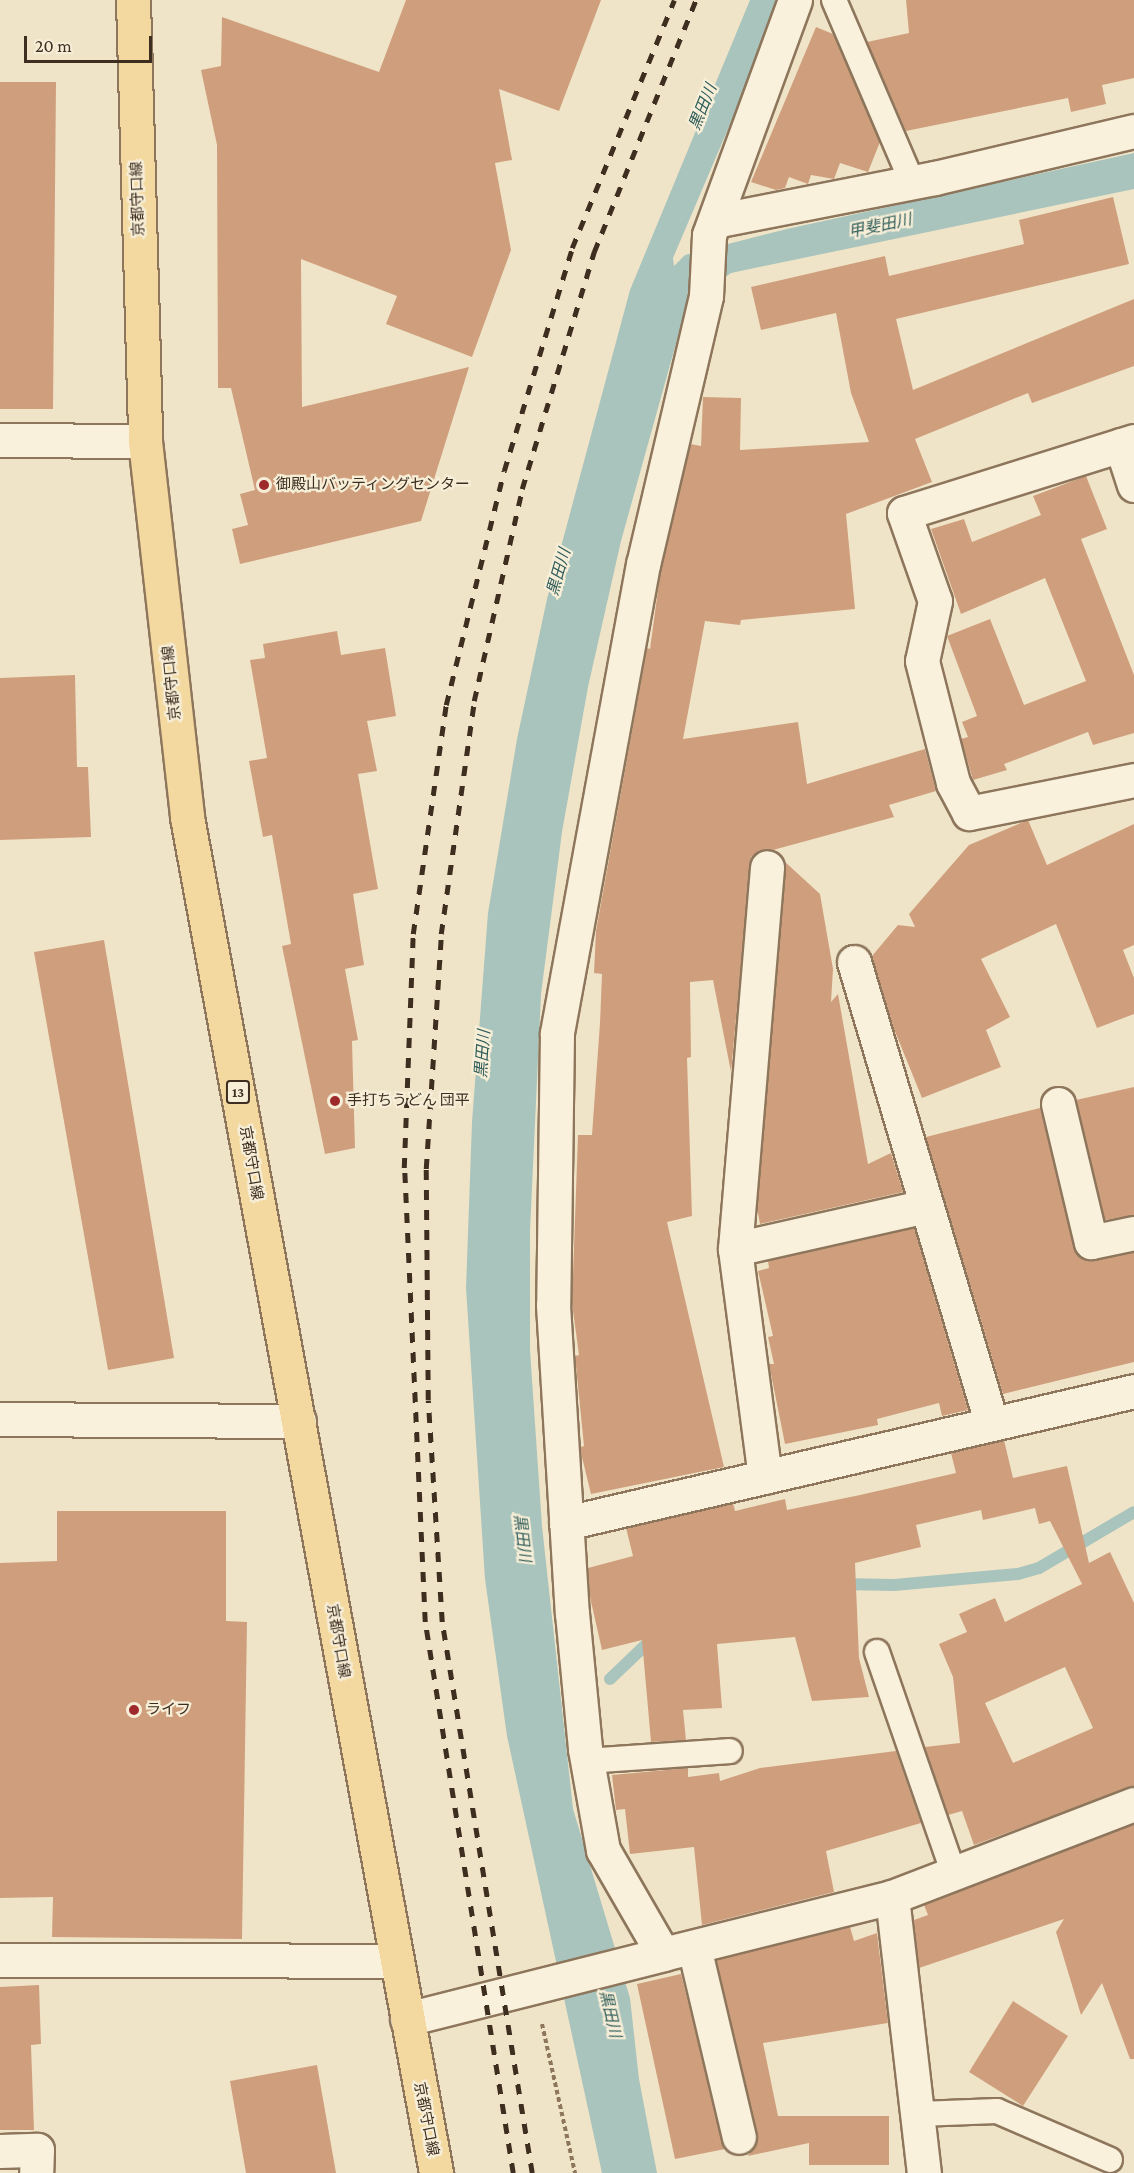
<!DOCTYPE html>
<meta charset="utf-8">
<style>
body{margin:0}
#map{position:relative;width:1134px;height:2173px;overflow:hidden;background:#f0e4c8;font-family:"Crimson Pro","Noto Sans JP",serif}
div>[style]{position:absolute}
.water>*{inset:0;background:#a9c4bc}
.stream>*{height:12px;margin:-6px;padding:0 6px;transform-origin:6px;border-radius:6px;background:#a9c4bc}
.building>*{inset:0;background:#cf9f7d}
.path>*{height:4px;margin-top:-2px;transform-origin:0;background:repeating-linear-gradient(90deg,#8d765c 0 4.5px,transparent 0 7.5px)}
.roads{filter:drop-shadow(2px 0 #8d765c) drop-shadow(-2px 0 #8d765c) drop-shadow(0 2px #8d765c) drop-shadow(0 -2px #8d765c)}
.service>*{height:24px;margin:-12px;padding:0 12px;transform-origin:12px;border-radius:12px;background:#faf1dc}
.minor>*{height:33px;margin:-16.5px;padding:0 16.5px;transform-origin:16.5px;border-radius:16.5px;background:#faf1dc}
.primary>*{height:33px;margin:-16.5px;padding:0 16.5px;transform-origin:16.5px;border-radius:16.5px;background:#f3d9a0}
.rail>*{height:4.5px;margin-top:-2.25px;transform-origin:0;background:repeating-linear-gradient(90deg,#3d2e20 0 10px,transparent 0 20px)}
.dots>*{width:16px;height:16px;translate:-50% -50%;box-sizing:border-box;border:3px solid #f7eed8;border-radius:50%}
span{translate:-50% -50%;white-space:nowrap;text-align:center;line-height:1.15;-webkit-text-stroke:4.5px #f7eed8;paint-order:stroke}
.shield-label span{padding:2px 4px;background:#f7eed8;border:2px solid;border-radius:4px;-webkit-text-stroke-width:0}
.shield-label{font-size:14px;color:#3d2e20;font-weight:700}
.street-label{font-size:15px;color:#3d2e20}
.poi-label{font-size:15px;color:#3d2e20}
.left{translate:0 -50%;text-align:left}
.water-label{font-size:16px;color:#2f5d5a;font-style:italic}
.scale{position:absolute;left:24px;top:36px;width:128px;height:27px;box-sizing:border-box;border:3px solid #3d2e20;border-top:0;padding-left:8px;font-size:18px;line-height:21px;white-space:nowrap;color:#3d2e20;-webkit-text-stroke:4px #f7eed8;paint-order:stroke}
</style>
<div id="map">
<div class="water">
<div style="clip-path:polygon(750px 0,783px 0,673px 258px,674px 266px,685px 255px,787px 229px,1134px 153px,1134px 189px,731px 273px,687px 304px,621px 541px,588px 687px,562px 832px,541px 994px,530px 1231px,530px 1350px,542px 1526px,573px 1809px,630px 1998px,639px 2079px,657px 2173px,602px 2173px,507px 1736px,485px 1579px,466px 1288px,472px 1122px,488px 913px,517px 739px,547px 599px,630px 290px)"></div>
</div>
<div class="stream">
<div style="left:840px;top:1584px;width:54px;rotate:1.1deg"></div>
<div style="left:894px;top:1585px;width:124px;rotate:-5.1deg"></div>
<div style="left:1018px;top:1574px;width:22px;rotate:-16deg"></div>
<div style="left:1039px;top:1568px;width:110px;rotate:-30.5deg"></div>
<div style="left:610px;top:1679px;width:61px;rotate:-43.7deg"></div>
</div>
<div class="building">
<div style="clip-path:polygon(406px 0,601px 0,559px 111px,499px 89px,512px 160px,495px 163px,511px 250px,472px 357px,386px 324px,397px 296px,301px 259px,302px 407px,469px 367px,421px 521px,240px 564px,232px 529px,248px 525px,240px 494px,255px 490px,231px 388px,218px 388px,217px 145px,201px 70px,221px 66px,222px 17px,379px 72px)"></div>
<div style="clip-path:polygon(906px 0,1134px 0,1134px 78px,1102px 85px,1106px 104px,1071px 112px,1068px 98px,906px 131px,867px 42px,909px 33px)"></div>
<div style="clip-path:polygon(816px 27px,833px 34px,880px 142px,868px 172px,840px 163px,834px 179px,811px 175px,808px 184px,789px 177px,785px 188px,776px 190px,751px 182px)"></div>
<div style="clip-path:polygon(0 82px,56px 82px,53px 409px,0 409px)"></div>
<div style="clip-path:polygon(1113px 197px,1129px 264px,896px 319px,913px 390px,1134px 299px,1134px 366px,1032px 403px,1028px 393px,915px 439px,932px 482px,846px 514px,855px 609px,741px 620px,740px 625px,705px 621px,683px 739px,798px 722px,807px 784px,925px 749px,936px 791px,889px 805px,894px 817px,773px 850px,760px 850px,751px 857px,731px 1072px,713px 980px,690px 982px,691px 1057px,687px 1058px,692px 1216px,667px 1222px,724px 1467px,591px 1494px,581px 1453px,581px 1447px,584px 1446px,575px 1356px,579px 1355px,572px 1303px,578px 1135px,592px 1135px,600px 1023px,602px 974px,594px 973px,596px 931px,647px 648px,650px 649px,661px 568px,690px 444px,701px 446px,703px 397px,741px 398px,740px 450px,869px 442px,851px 393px,836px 313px,761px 330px,751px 287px,885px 256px,889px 276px,1024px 244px,1019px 220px)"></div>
<div style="clip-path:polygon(1086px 476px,1107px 529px,1081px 539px,1134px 675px,1134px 733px,1093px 745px,1088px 732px,1004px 764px,1007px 770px,973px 780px,961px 739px,968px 737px,962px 722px,977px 716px,947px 636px,990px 619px,1024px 705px,1086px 681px,1045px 578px,961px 614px,931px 529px,964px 519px,972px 542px,1041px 515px,1033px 496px)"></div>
<div style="clip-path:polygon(337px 631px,341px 655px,385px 648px,396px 716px,367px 721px,377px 771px,358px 774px,378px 889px,353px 894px,364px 965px,345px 969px,358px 1040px,352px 1041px,355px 1148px,325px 1154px,282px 946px,291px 944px,272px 835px,263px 837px,249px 761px,267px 758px,250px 660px,265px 658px,263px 644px)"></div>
<div style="clip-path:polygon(75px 675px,77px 767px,88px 767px,91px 837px,0 840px,0 678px)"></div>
<div style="clip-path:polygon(1028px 820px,1047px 865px,1134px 824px,1134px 945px,1123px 950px,1134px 978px,1134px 1014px,1097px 1028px,1056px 924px,981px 959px,1010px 1017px,986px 1030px,1001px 1067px,922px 1098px,894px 1029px,872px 956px,898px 925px,915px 927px,909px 914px,969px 845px)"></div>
<div style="clip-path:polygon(784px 861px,820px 894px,833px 969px,831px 1002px,838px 994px,868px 1164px,891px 1153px,903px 1192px,760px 1224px,757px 1208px)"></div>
<div style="clip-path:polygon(104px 940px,174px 1358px,108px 1370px,34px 952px)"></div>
<div style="clip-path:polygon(1134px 1087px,1134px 1215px,1105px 1220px,1076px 1100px)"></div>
<div style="clip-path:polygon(1040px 1108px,1077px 1254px,1094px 1260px,1134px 1252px,1134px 1362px,1003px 1394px,926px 1137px)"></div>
<div style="clip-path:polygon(914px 1228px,968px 1410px,942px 1416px,939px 1403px,877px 1419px,878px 1425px,785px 1444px,769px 1364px,774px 1364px,768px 1337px,773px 1336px,758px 1271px,769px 1268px,768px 1261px)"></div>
<div style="clip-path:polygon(evenodd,1004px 1440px,1013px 1478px,1067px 1466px,1089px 1563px,1110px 1552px,1134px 1603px,1134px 1786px,974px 1845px,962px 1811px,948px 1815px,925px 1747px,960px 1743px,953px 1677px,939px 1644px,967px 1632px,959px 1614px,995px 1598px,1005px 1622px,1082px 1584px,1050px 1521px,1039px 1524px,1035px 1508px,983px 1520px,981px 1510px,916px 1525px,921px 1547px,855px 1563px,859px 1658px,869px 1697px,812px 1701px,795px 1637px,717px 1644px,722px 1708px,683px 1710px,686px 1740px,651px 1742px,642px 1640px,602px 1650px,590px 1597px,588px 1568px,633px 1556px,626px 1528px,733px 1503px,735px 1511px,785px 1499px,787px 1510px,860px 1495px,956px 1473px,951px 1453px,1004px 1440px,1065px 1667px,1093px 1728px,1013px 1763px,985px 1703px,1065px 1667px)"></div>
<div style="clip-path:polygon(57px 1511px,226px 1511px,226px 1621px,247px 1622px,242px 1939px,52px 1937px,53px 1897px,0 1898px,0 1563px,57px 1561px)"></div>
<div style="clip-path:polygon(896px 1751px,921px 1823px,826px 1851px,834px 1892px,702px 1925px,694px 1847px,630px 1854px,625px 1809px,616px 1810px,612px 1775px,688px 1768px,688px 1777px,719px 1773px,720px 1781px,760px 1768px)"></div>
<div style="clip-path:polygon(1134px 1824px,1134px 2059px,1130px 2059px,1102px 1983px,1081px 2015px,1056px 1932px,1064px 1919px,919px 1968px,914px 1920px,928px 1915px,924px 1905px)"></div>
<div style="clip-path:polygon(850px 1927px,854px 1941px,877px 1933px,888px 2023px,763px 2043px,778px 2116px,889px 2116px,889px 2165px,809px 2165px,809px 2143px,748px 2156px,757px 2143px,757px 2133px,716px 1960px)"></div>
<div style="clip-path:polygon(681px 1974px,725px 2149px,675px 2159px,637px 1984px)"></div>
<div style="clip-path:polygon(39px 1985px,41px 2044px,31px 2045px,34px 2130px,0 2130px,0 1987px)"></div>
<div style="clip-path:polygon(1013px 2001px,1068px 2036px,1023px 2106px,969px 2072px)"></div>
<div style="clip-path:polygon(317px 2065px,336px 2173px,246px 2173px,230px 2081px)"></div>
</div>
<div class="path">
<div style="left:542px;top:2024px;width:153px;rotate:77.5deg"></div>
</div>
<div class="roads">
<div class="service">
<div style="left:834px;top:0;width:198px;rotate:66.8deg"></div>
<div style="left:877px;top:1652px;width:235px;rotate:70.9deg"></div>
<div style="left:587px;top:1761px;width:143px;rotate:-4deg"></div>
<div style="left:919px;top:2114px;width:78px;rotate:-2.2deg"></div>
<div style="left:997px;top:2111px;width:123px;rotate:23.4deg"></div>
</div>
<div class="minor">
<div style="left:795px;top:0;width:250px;rotate:110.1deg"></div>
<div style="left:709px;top:235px;width:61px;rotate:92.8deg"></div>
<div style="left:706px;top:296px;width:275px;rotate:103.2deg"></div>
<div style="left:643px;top:564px;width:477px;rotate:100.4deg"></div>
<div style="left:557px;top:1033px;width:272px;rotate:90.8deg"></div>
<div style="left:553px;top:1305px;width:309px;rotate:86.5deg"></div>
<div style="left:572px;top:1613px;width:137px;rotate:84.5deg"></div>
<div style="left:585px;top:1749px;width:103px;rotate:79.9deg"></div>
<div style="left:603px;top:1850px;width:120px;rotate:60deg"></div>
<div style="left:663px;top:1954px;width:236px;rotate:-14deg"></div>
<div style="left:892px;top:1897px;width:259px;rotate:-21deg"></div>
<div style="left:715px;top:221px;width:224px;rotate:-11.1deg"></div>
<div style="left:935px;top:178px;width:204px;rotate:-13.3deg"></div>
<div style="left:0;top:440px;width:145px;rotate:0.4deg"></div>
<div style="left:1134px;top:441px;width:241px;rotate:162.6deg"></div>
<div style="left:904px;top:513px;width:93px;rotate:70.6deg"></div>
<div style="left:935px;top:601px;width:61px;rotate:102.2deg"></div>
<div style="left:922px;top:661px;width:126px;rotate:75.7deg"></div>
<div style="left:953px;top:783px;width:34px;rotate:62deg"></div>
<div style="left:969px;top:813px;width:168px;rotate:-11.3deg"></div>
<div style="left:1121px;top:445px;width:42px;rotate:72deg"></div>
<div style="left:854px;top:962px;width:482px;rotate:73.4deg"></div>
<div style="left:1058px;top:1104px;width:142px;rotate:76.6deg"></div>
<div style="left:1091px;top:1242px;width:44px;rotate:-11.8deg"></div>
<div style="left:735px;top:1249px;width:196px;rotate:-12.7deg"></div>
<div style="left:0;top:1419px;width:299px;rotate:0.4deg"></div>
<div style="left:765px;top:1477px;width:230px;rotate:-97.5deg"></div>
<div style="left:735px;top:1249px;width:383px;rotate:-85.2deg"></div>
<div style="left:566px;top:1523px;width:583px;rotate:-13.08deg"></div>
<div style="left:892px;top:1897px;width:278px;rotate:83.4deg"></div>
<div style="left:694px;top:1947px;width:195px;rotate:76.7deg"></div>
<div style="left:0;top:1960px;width:396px;rotate:0.1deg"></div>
<div style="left:407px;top:2019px;width:264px;rotate:-14.2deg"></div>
<div style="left:0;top:2151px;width:37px;rotate:-2deg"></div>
<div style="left:37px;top:2150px;width:23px;rotate:92deg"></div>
</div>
<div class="primary">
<div style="left:133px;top:0;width:441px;rotate:88.4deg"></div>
<div style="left:145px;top:441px;width:378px;rotate:83.6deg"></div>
<div style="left:187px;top:817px;width:1379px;rotate:79.59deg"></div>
</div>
</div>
<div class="rail">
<div style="left:513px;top:2173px;width:558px;rotate:-99.07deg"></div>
<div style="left:425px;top:1622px;width:454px;rotate:-92.6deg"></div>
<div style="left:404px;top:1168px;width:234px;rotate:-87.8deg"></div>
<div style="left:413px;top:934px;width:231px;rotate:-81.8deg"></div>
<div style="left:446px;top:705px;width:241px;rotate:-76.1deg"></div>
<div style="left:504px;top:471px;width:233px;rotate:-73deg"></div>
<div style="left:572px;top:248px;width:268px;rotate:-67.6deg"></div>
<div style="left:532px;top:2173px;width:558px;rotate:-99.28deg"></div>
<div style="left:442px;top:1622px;width:222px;rotate:-93.6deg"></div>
<div style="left:428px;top:1400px;width:231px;rotate:-90.5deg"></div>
<div style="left:426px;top:1169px;width:235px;rotate:-86.3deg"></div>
<div style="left:441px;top:934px;width:235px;rotate:-81.9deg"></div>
<div style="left:474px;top:701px;width:217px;rotate:-77.2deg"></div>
<div style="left:522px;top:489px;width:248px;rotate:-73.1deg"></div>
<div style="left:594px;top:252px;width:272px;rotate:-68deg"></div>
</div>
<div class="dots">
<div style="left:264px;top:485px;background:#9e2a2b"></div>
<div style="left:335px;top:1101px;background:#9e2a2b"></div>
<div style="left:134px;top:1710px;background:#9e2a2b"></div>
</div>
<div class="shield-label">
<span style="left:238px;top:1092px">13</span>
</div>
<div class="street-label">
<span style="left:138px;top:199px;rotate:-92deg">京都守口線</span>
<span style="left:172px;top:683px;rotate:-96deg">京都守口線</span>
<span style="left:251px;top:1163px;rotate:80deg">京都守口線</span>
<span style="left:338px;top:1641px;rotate:80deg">京都守口線</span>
<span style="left:426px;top:2119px;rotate:79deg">京都守口線</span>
</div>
<div class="poi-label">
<span class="left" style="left:276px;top:485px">御殿山バッティングセンター</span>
<span class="left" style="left:347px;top:1101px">手打ちうどん 団平</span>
<span class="left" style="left:146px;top:1710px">ライフ</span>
</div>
<div class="water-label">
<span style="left:703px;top:107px;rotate:-68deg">黒田川</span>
<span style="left:880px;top:226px;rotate:-12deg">甲斐田川</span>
<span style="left:559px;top:572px;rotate:-74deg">黒田川</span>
<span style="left:483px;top:1054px;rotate:-86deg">黒田川</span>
<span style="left:522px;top:1538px;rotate:83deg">黒田川</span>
<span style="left:610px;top:2014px;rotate:77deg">黒田川</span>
</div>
<div class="scale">20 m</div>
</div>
